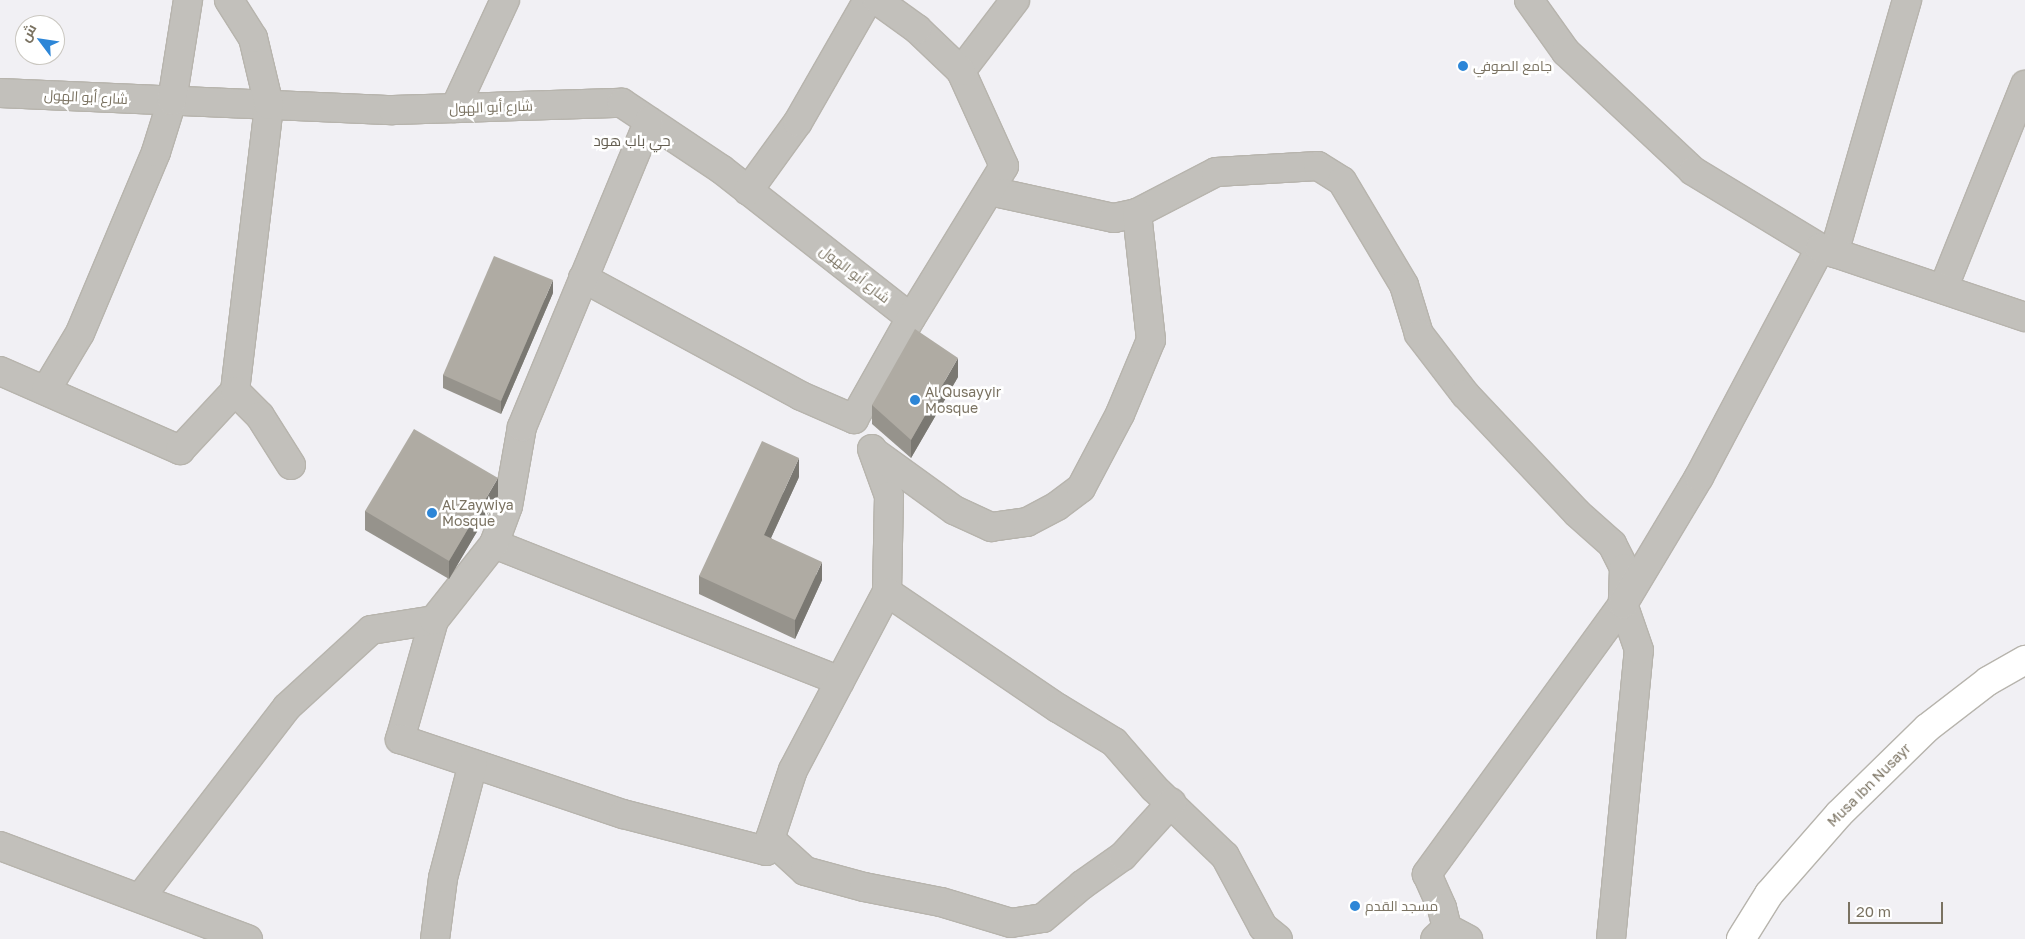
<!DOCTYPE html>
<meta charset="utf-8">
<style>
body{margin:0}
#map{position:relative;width:2025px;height:939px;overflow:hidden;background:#f1f0f4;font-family:"Golos Text",Cairo,sans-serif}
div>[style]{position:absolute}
.roads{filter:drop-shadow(1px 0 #b7b4ad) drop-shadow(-1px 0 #b7b4ad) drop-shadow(0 1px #b7b4ad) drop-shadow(0 -1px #b7b4ad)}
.street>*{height:28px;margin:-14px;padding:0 14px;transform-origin:14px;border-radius:14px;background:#c2c0bb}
.secondary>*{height:28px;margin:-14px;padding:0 14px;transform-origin:14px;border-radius:14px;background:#fff}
.wall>*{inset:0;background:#96938c}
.shaded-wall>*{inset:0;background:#7a7872}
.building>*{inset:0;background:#afaba3}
.dots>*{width:14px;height:14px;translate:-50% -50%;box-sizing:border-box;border:2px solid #fff;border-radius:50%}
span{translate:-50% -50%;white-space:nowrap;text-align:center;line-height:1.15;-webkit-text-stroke:5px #fff;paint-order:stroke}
.poi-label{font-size:14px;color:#7a7261}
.left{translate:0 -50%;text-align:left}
.street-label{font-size:14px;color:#7a7261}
.neighbourhood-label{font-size:15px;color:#655f52}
.north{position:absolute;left:15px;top:15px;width:50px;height:50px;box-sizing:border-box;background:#fff;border:1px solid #cac7c0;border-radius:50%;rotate:301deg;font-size:14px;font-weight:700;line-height:20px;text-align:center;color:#7a7261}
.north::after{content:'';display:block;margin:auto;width:18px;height:22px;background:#2d86d7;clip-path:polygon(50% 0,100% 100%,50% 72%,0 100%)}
.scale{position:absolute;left:1848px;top:902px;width:95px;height:22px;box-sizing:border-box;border:2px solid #7a7261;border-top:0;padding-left:6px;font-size:15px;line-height:18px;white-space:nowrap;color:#7a7261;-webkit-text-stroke:4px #fff;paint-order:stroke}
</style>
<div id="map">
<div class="roads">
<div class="street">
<div style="left:1529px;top:0;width:64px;rotate:54.6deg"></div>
<div style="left:1566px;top:52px;width:174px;rotate:43.1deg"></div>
<div style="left:1693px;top:171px;width:149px;rotate:31.2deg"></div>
<div style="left:961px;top:71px;width:89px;rotate:-52.7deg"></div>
<div style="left:0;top:93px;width:393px;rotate:2.5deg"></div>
<div style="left:393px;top:110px;width:229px;rotate:-1.8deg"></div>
<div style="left:622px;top:103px;width:119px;rotate:33.7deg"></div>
<div style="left:721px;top:169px;width:241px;rotate:38.1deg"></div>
<div style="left:455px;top:108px;width:119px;rotate:-65.2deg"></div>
<div style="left:748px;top:191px;width:85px;rotate:-54.1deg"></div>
<div style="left:798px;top:122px;width:141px;rotate:-60.2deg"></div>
<div style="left:990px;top:191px;width:127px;rotate:12.3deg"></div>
<div style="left:1114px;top:218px;width:24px;rotate:-12deg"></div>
<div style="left:1137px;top:213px;width:89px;rotate:-27.4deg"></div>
<div style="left:1216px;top:172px;width:102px;rotate:-3.4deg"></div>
<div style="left:1318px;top:166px;width:28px;rotate:32deg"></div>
<div style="left:1342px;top:181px;width:121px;rotate:59.2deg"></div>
<div style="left:1404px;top:285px;width:51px;rotate:73deg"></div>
<div style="left:1419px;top:334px;width:76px;rotate:52.5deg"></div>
<div style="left:1465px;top:394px;width:163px;rotate:46.7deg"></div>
<div style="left:1577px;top:513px;width:47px;rotate:41.5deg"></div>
<div style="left:1612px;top:544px;width:27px;rotate:63deg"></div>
<div style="left:1624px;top:568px;width:36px;rotate:92deg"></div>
<div style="left:1623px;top:604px;width:334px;rotate:126deg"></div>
<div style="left:1427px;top:874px;width:37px;rotate:66deg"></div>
<div style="left:1442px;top:908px;width:21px;rotate:76deg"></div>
<div style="left:1447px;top:928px;width:16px;rotate:137deg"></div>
<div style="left:1834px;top:253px;width:263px;rotate:-73.9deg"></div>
<div style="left:583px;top:278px;width:248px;rotate:28.4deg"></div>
<div style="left:801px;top:396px;width:58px;rotate:23.5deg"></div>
<div style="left:854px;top:419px;width:116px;rotate:-60.6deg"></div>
<div style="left:911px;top:318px;width:178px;rotate:-58.5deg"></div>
<div style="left:1004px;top:166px;width:104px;rotate:-114.4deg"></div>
<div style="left:961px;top:71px;width:61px;rotate:-136.3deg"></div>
<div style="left:917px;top:29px;width:49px;rotate:-144.1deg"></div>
<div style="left:1943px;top:289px;width:220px;rotate:-68.1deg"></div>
<div style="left:0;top:371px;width:197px;rotate:23.7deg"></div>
<div style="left:180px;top:450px;width:81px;rotate:-47deg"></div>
<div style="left:235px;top:391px;width:288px;rotate:-83.2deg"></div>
<div style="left:269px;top:105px;width:69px;rotate:-103.4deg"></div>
<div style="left:253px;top:38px;width:45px;rotate:-122.3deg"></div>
<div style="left:46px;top:390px;width:66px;rotate:-59.2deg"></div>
<div style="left:80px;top:333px;width:196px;rotate:-67.2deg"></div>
<div style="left:156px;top:152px;width:53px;rotate:-72.6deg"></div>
<div style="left:172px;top:101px;width:102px;rotate:-81deg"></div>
<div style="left:235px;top:391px;width:35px;rotate:45deg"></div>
<div style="left:260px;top:416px;width:58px;rotate:57.7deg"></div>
<div style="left:872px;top:449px;width:50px;rotate:70.1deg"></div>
<div style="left:889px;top:496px;width:96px;rotate:91.2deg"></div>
<div style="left:874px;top:452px;width:99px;rotate:35.9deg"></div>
<div style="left:954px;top:510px;width:41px;rotate:24.7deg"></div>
<div style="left:991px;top:527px;width:36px;rotate:-8deg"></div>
<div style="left:1027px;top:522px;width:34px;rotate:-28deg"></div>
<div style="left:1057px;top:506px;width:30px;rotate:-37deg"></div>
<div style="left:1081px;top:488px;width:84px;rotate:-62.2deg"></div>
<div style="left:1120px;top:414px;width:80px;rotate:-67.3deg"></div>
<div style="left:1151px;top:340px;width:128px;rotate:-96.3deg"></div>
<div style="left:494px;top:544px;width:372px;rotate:21.6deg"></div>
<div style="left:434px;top:620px;width:124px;rotate:105.9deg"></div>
<div style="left:400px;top:739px;width:235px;rotate:18.6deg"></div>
<div style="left:623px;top:814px;width:148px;rotate:14.5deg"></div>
<div style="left:766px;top:851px;width:85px;rotate:-71.6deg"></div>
<div style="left:793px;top:770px;width:201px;rotate:-62.2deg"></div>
<div style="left:887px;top:592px;width:207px;rotate:34.2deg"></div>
<div style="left:1058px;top:708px;width:66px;rotate:31.3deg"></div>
<div style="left:1114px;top:742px;width:61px;rotate:49deg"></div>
<div style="left:1154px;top:788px;width:98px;rotate:43.8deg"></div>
<div style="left:1225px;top:856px;width:81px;rotate:61.8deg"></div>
<div style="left:1263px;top:927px;width:19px;rotate:39deg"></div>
<div style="left:770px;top:839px;width:47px;rotate:42.4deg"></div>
<div style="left:805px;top:871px;width:61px;rotate:15.2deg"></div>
<div style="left:864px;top:887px;width:78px;rotate:11deg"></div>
<div style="left:941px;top:902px;width:73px;rotate:16.7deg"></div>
<div style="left:1011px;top:923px;width:32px;rotate:-9deg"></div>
<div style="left:1043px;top:918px;width:51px;rotate:-40.2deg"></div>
<div style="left:1082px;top:885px;width:50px;rotate:-35.3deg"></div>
<div style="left:1123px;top:856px;width:72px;rotate:-47.8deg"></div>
<div style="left:0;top:846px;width:265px;rotate:20.6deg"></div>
<div style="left:140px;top:898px;width:241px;rotate:-52.4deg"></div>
<div style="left:287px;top:707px;width:114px;rotate:-42.5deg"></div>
<div style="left:371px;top:630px;width:64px;rotate:-9deg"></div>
<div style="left:434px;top:620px;width:97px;rotate:-51.7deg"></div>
<div style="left:494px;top:544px;width:40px;rotate:-69.8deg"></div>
<div style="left:508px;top:506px;width:80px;rotate:-80deg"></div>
<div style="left:522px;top:427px;width:331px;rotate:-67.5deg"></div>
<div style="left:1447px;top:928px;width:24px;rotate:28deg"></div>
<div style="left:435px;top:939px;width:62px;rotate:-82.5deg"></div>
<div style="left:443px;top:878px;width:118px;rotate:-75.3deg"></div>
<div style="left:1611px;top:939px;width:290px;rotate:-84.5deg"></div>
<div style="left:1639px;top:650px;width:49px;rotate:-109.2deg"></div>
<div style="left:1623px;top:604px;width:148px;rotate:-59.1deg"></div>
<div style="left:1699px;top:477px;width:259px;rotate:-62.1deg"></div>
<div style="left:1820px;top:248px;width:216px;rotate:18.6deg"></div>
</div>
<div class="secondary">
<div style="left:1741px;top:939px;width:53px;rotate:-58.1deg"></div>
<div style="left:1769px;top:894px;width:106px;rotate:-48.8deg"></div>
<div style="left:1839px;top:814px;width:123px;rotate:-44.3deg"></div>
<div style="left:1927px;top:728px;width:77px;rotate:-37.6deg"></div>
<div style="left:1988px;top:681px;width:43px;rotate:-29.6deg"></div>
</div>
</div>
<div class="wall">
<div style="clip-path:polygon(553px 293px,501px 414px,443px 388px,443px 375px)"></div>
<div style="clip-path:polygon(958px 377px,911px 458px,872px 424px,872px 405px)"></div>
<div style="clip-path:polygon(799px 477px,771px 538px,822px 580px,795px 639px,699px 594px,699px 576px)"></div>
<div style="clip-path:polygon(498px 496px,449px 579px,365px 530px,365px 511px)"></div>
</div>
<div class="shaded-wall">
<div style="clip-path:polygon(553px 280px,553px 293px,501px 414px,501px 401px)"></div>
<div style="clip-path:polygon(958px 358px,958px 377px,911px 458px,911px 440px)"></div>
<div style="clip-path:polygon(799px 458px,799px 477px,764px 553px,764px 535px)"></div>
<div style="clip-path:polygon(498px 478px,498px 496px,449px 579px,449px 561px)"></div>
<div style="clip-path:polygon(822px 562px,822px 580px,795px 639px,795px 620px)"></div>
</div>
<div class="building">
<div style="clip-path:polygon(494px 256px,553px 280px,501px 401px,443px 375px)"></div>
<div style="clip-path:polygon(915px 329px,958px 358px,911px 440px,872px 405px)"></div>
<div style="clip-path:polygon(414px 429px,498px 478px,449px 561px,365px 511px)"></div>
<div style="clip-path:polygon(762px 441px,799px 458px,764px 535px,822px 562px,795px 620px,699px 576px)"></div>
</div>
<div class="dots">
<div style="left:1463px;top:66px;background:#2d86d7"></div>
<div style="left:915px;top:400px;background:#2d86d7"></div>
<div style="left:432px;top:513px;background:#2d86d7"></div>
<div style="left:1355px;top:906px;background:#2d86d7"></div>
</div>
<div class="poi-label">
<span class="left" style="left:1473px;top:66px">جامع الصوفي</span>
<span class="left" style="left:925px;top:400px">Al Qusayyir<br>Mosque</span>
<span class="left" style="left:442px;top:513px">Al Zaywiya<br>Mosque</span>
<span class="left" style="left:1365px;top:906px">مسجد القدم</span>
</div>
<div class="street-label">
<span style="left:86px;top:97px;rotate:3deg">شارع أبو الهول</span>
<span style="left:491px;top:107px;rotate:-2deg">شارع أبو الهول</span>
<span style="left:855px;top:274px;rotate:38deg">شارع أبو الهول</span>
<span style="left:1869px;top:785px;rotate:-45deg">Musa ibn Nusayr</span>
</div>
<div class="neighbourhood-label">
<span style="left:632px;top:141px">حي باب هود</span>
</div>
<div class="north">ش</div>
<div class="scale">20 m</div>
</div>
